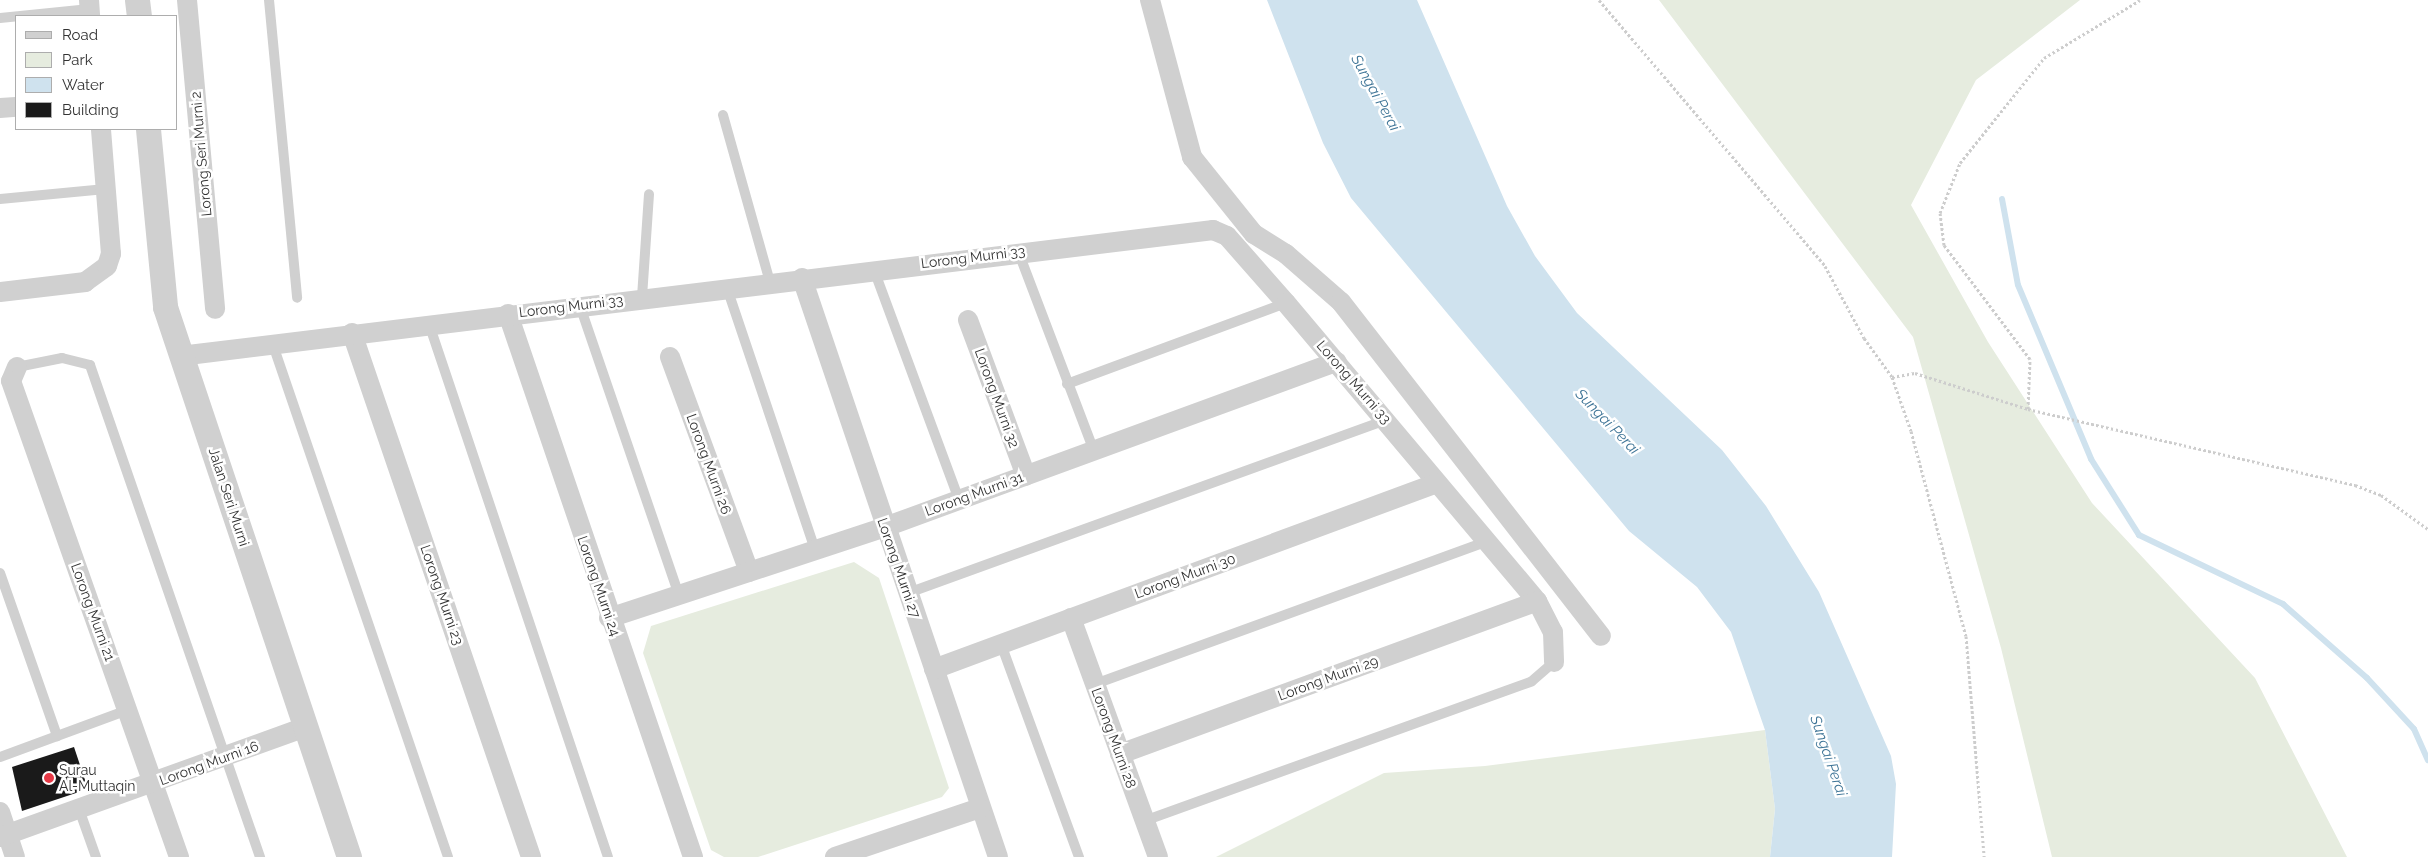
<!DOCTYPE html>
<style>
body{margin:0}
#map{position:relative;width:2428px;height:857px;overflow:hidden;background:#fff;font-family:Raleway,sans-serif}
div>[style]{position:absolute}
.green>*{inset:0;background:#e6ecdf}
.water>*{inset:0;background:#cfe2ee}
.stream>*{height:6px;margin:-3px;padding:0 3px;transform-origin:3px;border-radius:3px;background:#cfe2ee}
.building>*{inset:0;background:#1a1a1a}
.path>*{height:3px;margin-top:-1.5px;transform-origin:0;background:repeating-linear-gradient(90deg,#cdcdcd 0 2.5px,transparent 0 5px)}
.service>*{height:10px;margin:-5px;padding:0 5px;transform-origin:5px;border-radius:5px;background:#d0d0d0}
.minor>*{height:20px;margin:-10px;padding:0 10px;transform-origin:10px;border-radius:10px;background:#d0d0d0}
.tertiary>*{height:25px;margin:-12.5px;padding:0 12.5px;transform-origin:12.5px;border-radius:12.5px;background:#d0d0d0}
.dots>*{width:14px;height:14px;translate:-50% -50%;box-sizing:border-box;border:2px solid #fff;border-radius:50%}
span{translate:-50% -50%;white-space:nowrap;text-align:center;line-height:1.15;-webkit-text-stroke:5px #fff;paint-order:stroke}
.street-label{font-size:14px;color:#333}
.poi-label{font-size:14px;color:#333}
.left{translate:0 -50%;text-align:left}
.water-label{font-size:15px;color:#3f7597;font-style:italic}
.legend{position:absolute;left:15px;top:15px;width:162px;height:115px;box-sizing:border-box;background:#fff;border:1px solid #adadad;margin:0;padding:6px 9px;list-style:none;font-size:15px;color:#333}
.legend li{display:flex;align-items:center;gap:10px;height:25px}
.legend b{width:25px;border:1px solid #adadad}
</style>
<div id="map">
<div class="green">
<div style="clip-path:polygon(1659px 0,2080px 0,1976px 80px,1911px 205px,1988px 342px,2092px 503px,2255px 678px,2347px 857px,2052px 857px,2001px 648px,1913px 337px)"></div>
<div style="clip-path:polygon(854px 562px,879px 578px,949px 788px,942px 797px,758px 857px,724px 857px,711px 850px,643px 653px,651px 626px)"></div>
<div style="clip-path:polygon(1765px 730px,1775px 809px,1770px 857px,1216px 857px,1384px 773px,1485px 766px)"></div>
</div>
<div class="water">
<div style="clip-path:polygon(1267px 0,1417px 0,1507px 206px,1535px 256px,1577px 313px,1722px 450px,1766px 506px,1819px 592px,1891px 756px,1896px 784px,1892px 857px,1770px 857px,1775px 809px,1765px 730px,1731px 632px,1697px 587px,1629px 531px,1351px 198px,1323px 143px)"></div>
</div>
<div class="stream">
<div style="left:2002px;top:199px;width:87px;rotate:79.5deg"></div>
<div style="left:2018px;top:285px;width:189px;rotate:67.2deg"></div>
<div style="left:2091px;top:459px;width:90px;rotate:57.7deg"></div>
<div style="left:2139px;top:535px;width:160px;rotate:25.6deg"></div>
<div style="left:2283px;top:604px;width:112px;rotate:41.4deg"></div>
<div style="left:2367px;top:678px;width:69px;rotate:47.3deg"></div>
<div style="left:2414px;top:729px;width:34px;rotate:66deg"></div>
</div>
<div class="building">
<div style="clip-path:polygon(74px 747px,88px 789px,22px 811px,12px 767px)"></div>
</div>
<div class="path">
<div style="left:1599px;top:0;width:349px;rotate:49.6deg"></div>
<div style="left:1825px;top:266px;width:82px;rotate:61.6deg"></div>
<div style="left:1864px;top:338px;width:48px;rotate:54.3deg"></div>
<div style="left:1892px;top:377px;width:57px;rotate:70.6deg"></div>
<div style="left:1911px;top:431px;width:212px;rotate:75deg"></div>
<div style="left:1966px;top:636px;width:222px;rotate:85.3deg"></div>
<div style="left:1892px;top:377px;width:23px;rotate:-10deg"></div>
<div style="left:1915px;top:373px;width:119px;rotate:17.7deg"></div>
<div style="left:2028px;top:409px;width:336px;rotate:13.1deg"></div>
<div style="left:2355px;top:485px;width:28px;rotate:21deg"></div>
<div style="left:2381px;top:495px;width:58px;rotate:35.9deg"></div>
<div style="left:2028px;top:409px;width:50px;rotate:-87.7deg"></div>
<div style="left:2030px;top:359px;width:143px;rotate:-127deg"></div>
<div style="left:1944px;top:245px;width:32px;rotate:-97deg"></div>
<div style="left:1940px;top:213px;width:54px;rotate:-68.2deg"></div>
<div style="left:1960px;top:163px;width:134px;rotate:-51.3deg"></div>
<div style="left:2044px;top:58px;width:112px;rotate:-31.1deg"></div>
</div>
<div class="service">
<div style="left:269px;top:0;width:299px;rotate:84.6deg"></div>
<div style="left:0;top:18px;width:90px;rotate:-5.7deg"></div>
<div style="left:723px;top:115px;width:173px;rotate:74.3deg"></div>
<div style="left:0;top:199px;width:106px;rotate:-5.4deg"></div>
<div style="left:1018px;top:251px;width:214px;rotate:69.2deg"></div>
<div style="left:874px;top:270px;width:245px;rotate:69.7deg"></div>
<div style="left:727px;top:288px;width:276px;rotate:71.4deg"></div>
<div style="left:642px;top:297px;width:103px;rotate:-86.1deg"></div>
<div style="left:580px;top:306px;width:305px;rotate:71.1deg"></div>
<div style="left:429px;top:324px;width:562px;rotate:71.44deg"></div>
<div style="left:272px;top:342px;width:544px;rotate:71.13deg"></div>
<div style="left:17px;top:367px;width:46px;rotate:-11.3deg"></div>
<div style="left:62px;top:358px;width:29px;rotate:14deg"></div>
<div style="left:90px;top:365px;width:521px;rotate:70.94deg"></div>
<div style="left:1067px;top:384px;width:233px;rotate:-20.3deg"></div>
<div style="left:0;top:573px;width:173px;rotate:70.7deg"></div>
<div style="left:908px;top:593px;width:508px;rotate:-19.9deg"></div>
<div style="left:1001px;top:644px;width:227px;rotate:69.9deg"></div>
<div style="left:1095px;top:684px;width:416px;rotate:-20deg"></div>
<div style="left:0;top:757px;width:136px;rotate:-20.2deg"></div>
<div style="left:79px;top:809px;width:51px;rotate:70.5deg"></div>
<div style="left:1144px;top:821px;width:412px;rotate:-19.8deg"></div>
<div style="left:1532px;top:681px;width:29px;rotate:-41deg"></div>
</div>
<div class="minor">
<div style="left:89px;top:0;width:16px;rotate:86deg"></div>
<div style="left:187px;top:0;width:310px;rotate:84.8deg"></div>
<div style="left:1150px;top:0;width:163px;rotate:75deg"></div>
<div style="left:1192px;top:157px;width:99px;rotate:51.2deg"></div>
<div style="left:1254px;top:234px;width:38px;rotate:32deg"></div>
<div style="left:1286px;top:254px;width:73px;rotate:41.1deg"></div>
<div style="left:1341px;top:302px;width:423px;rotate:52.1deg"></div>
<div style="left:0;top:108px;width:16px;rotate:-4deg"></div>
<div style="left:802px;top:278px;width:611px;rotate:71.3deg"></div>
<div style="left:0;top:292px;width:86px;rotate:-6.7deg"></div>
<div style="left:85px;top:282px;width:27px;rotate:-36deg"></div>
<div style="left:107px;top:266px;width:13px;rotate:-72deg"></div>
<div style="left:111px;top:254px;width:125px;rotate:-94.6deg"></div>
<div style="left:508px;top:314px;width:574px;rotate:71.19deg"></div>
<div style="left:968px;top:320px;width:166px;rotate:69.6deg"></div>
<div style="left:352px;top:333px;width:554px;rotate:71.14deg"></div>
<div style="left:180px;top:356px;width:1041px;rotate:-6.95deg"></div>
<div style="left:1213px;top:230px;width:15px;rotate:23deg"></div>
<div style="left:1227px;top:236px;width:89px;rotate:48.6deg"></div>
<div style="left:1286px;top:303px;width:390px;rotate:49.9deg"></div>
<div style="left:1537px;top:601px;width:35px;rotate:63deg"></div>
<div style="left:1553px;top:632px;width:30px;rotate:88deg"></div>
<div style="left:670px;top:357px;width:229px;rotate:69.8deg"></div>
<div style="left:17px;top:367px;width:15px;rotate:113deg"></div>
<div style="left:11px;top:381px;width:505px;rotate:70.56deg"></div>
<div style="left:609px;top:618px;width:291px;rotate:-18.2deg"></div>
<div style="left:885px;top:527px;width:481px;rotate:-20.1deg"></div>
<div style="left:1071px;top:618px;width:254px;rotate:70deg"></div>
<div style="left:934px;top:669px;width:536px;rotate:-20.29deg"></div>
<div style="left:1120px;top:754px;width:444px;rotate:-20.1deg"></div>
<div style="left:0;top:812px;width:47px;rotate:71.6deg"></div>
<div style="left:0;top:837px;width:324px;rotate:-19.8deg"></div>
<div style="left:835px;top:857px;width:153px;rotate:-18.7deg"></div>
</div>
<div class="tertiary">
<div style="left:137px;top:0;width:16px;rotate:83deg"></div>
<div style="left:148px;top:129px;width:179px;rotate:84.5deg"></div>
<div style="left:165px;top:307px;width:580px;rotate:71.5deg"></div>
</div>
<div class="dots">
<div style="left:49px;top:778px;background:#e63946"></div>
</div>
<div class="street-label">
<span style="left:201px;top:154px;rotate:-95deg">Lorong Seri Murni 2</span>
<span style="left:973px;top:257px;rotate:-7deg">Lorong Murni 33</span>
<span style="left:571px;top:306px;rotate:-7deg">Lorong Murni 33</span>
<span style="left:1354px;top:382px;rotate:49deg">Lorong Murni 33</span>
<span style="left:997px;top:398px;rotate:70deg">Lorong Murni 32</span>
<span style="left:709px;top:464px;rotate:70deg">Lorong Murni 26</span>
<span style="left:974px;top:494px;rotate:-20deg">Lorong Murni 31</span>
<span style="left:229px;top:497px;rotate:72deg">Jalan Seri Murni</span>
<span style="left:899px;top:568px;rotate:71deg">Lorong Murni 27</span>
<span style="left:1185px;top:576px;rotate:-20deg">Lorong Murni 30</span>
<span style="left:599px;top:586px;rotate:71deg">Lorong Murni 24</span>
<span style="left:442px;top:595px;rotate:71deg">Lorong Murni 23</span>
<span style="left:93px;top:612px;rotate:70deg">Lorong Murni 21</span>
<span style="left:1328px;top:678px;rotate:-20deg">Lorong Murni 29</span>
<span style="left:1114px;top:738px;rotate:70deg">Lorong Murni 28</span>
<span style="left:209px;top:763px;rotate:-20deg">Lorong Murni 16</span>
</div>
<div class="poi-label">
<span class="left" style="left:59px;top:778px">Surau<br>Al-Muttaqin</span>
</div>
<div class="water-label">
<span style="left:1375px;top:93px;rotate:61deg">Sungai Perai</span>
<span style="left:1607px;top:422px;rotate:46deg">Sungai Perai</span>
<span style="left:1828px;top:756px;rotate:71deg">Sungai Perai</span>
</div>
<ul class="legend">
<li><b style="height:6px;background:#d0d0d0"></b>Road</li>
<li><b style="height:14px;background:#e6ecdf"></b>Park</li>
<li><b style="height:14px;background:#cfe2ee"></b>Water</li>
<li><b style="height:14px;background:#1a1a1a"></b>Building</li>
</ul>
</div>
